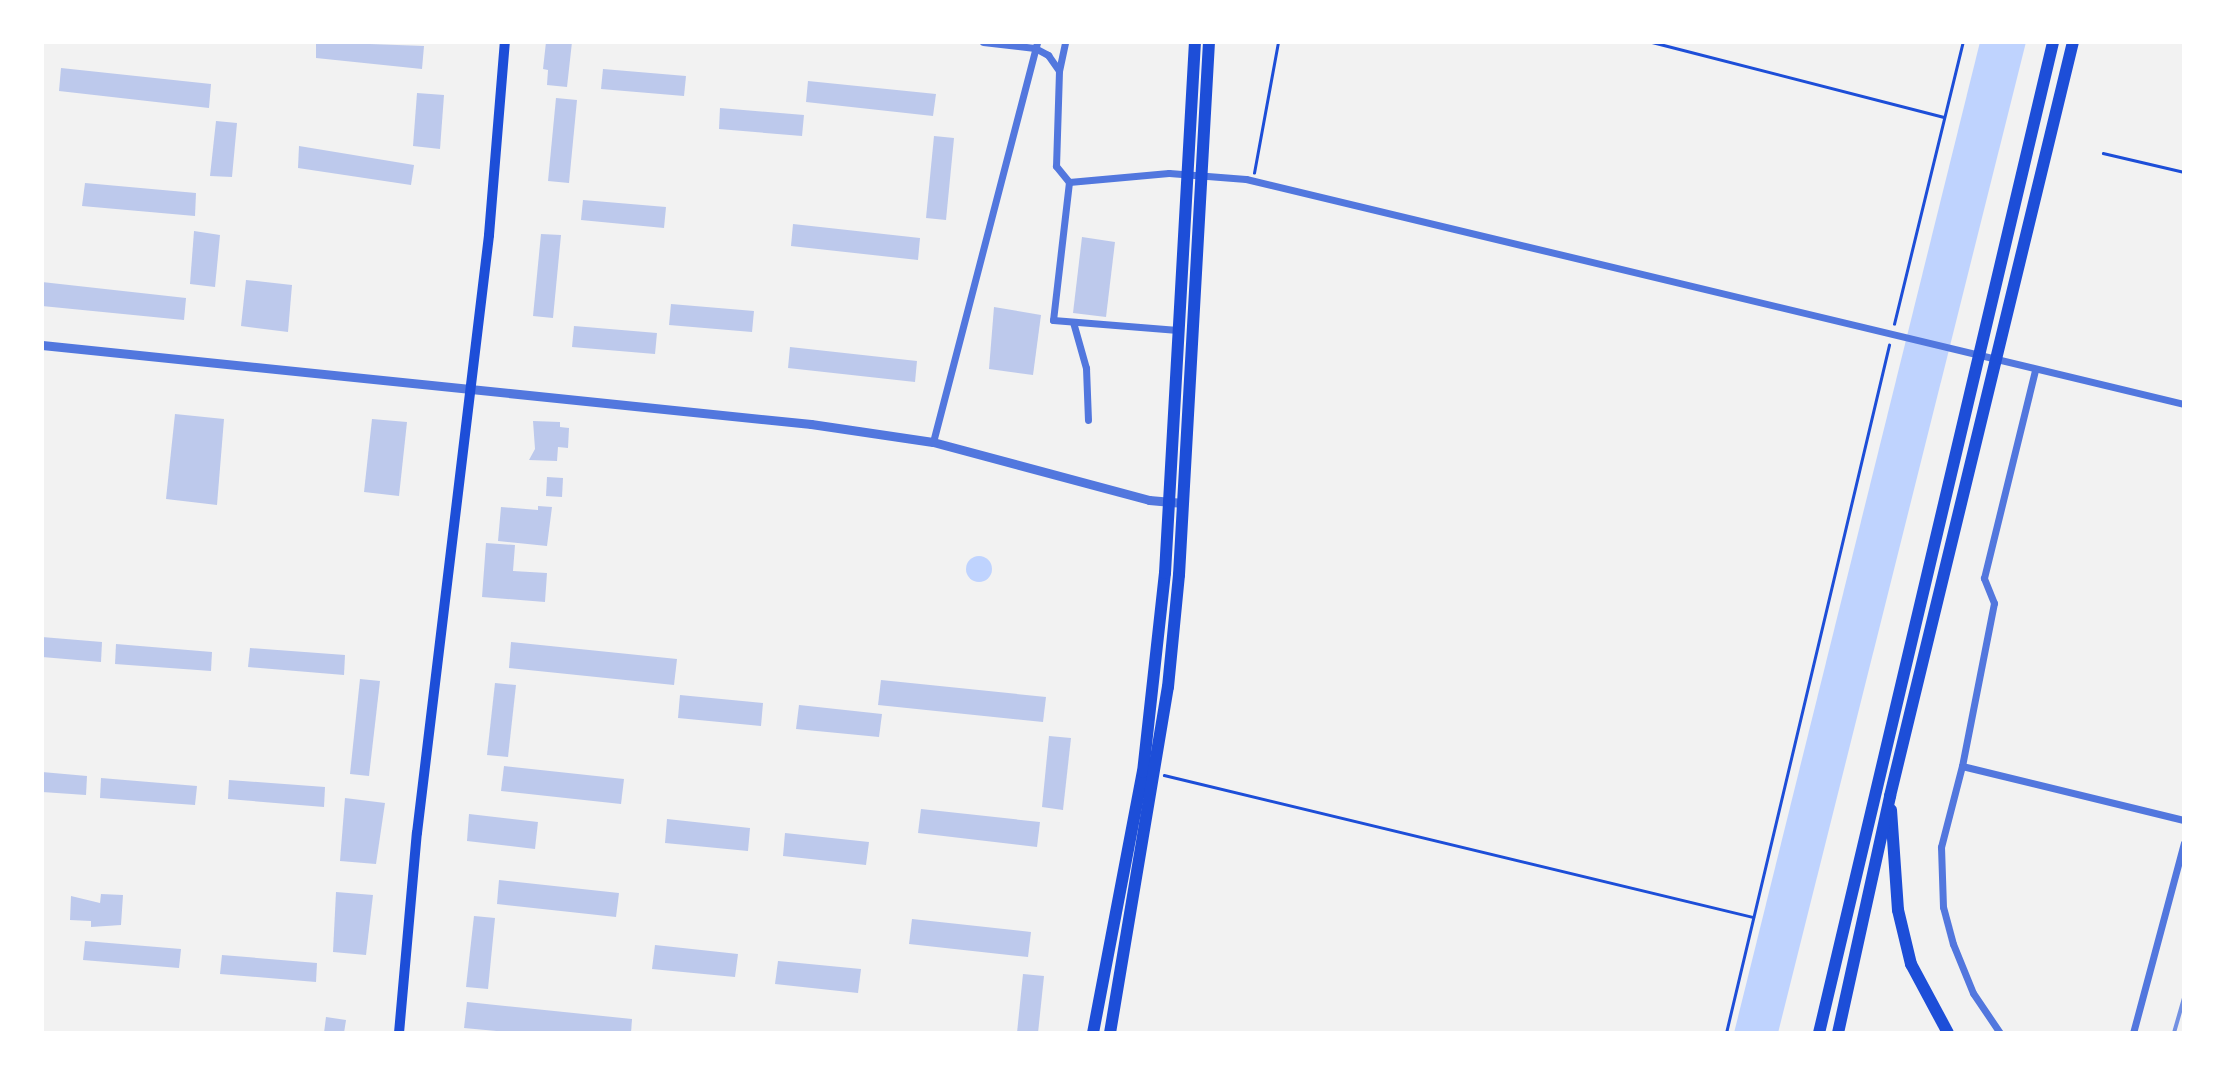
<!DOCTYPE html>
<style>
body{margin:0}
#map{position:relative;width:2226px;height:1075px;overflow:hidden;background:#f2f2f2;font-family:"Open Sans",sans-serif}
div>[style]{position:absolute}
.water>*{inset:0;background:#bfd3fe}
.round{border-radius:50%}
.building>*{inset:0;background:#bdc9ec}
.path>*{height:2.5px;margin:-1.25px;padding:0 1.25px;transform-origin:1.25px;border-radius:1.25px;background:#1d4ed8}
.minor>*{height:7px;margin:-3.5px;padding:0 3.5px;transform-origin:3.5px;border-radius:3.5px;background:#5277de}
.tertiary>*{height:9px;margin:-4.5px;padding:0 4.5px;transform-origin:4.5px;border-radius:4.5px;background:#5277de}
.secondary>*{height:10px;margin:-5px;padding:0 5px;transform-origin:5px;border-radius:5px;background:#1d4ed8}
.primary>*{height:12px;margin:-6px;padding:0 6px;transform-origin:6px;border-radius:6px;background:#1d4ed8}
.trunk>*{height:12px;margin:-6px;padding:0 6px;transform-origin:6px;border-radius:6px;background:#1d4ed8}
.rail>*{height:3.5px;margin:-1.75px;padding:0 1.75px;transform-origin:1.75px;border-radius:1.75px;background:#7290e2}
span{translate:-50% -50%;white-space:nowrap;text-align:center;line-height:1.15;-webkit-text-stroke:6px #fff;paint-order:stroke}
.frame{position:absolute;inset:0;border:44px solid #fff;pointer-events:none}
</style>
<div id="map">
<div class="water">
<div style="clip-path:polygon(1980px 42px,2026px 42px,1778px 1033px,1734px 1033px)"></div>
<div class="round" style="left:966px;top:556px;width:26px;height:26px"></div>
</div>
<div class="building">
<div style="clip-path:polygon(316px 42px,424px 46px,422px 69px,316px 58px)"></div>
<div style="clip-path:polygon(546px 42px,572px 42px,567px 87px,547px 85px,548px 70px,543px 69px)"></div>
<div style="clip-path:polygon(61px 68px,211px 84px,209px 108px,59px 91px)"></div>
<div style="clip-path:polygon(603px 69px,686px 76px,684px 96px,601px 89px)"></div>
<div style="clip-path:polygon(808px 81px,936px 94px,933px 116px,806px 102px)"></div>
<div style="clip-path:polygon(417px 93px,444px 95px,440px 149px,413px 146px)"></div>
<div style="clip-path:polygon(556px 98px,577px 100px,569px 183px,548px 181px)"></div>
<div style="clip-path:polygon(720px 108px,804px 115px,802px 136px,719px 129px)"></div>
<div style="clip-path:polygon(216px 121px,237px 123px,232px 177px,210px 176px)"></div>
<div style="clip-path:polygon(934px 136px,954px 138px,946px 220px,926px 218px)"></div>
<div style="clip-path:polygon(299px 146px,414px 165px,411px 185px,298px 168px)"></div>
<div style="clip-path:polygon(85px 183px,196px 193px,195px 216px,82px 206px)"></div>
<div style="clip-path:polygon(583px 200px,666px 207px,664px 228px,581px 220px)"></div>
<div style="clip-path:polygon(793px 224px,920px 238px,918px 260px,791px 246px)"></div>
<div style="clip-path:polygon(194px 231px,220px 235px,215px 287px,190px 284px)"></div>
<div style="clip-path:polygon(541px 234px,561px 235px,553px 318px,533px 316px)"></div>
<div style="clip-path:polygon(1082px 237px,1115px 242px,1106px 317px,1073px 313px)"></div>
<div style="clip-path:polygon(246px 280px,292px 285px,288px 332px,241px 326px)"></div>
<div style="clip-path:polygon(42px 282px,186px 298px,184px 320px,42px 306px)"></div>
<div style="clip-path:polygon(671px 304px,754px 311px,752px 332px,669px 325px)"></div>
<div style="clip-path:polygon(994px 307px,1041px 315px,1033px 375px,989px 369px)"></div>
<div style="clip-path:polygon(574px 326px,657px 333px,655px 354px,572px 347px)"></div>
<div style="clip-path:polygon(790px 347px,917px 361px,915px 382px,788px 368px)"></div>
<div style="clip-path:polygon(175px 414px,224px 419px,217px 505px,166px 499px)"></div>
<div style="clip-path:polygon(372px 419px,407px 422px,399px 496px,364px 492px)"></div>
<div style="clip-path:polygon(533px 421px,560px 422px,560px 427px,569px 428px,568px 448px,558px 447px,557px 461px,529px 460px,535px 449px)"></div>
<div style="clip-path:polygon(547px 477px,563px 478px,562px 497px,546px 496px)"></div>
<div style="clip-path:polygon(538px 506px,552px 507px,547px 546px,498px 541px,501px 507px,538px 510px)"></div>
<div style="clip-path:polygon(486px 543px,515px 545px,513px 571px,547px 573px,545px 602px,482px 597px)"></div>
<div style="clip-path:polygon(42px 637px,102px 642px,101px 662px,42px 657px)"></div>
<div style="clip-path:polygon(511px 642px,677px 659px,674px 685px,509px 668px)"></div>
<div style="clip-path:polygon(116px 644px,212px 652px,211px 671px,115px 664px)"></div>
<div style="clip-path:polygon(250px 648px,345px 655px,344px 675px,248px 667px)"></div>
<div style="clip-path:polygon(360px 679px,380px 681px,369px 776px,350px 774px)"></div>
<div style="clip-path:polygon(881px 680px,1046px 697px,1043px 722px,878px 705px)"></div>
<div style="clip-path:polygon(495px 683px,516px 685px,508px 757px,487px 755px)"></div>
<div style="clip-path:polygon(680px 695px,763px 703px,761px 726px,678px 718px)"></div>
<div style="clip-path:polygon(799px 705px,882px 714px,879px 737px,796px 729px)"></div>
<div style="clip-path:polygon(1049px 736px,1071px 738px,1063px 810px,1042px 807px)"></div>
<div style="clip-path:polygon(504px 766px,624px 779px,621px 804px,501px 791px)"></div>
<div style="clip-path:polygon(42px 772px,87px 776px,86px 795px,42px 792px)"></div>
<div style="clip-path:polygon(101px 778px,197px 786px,195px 805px,100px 798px)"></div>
<div style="clip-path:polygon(229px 780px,325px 787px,324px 807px,228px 799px)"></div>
<div style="clip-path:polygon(345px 798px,385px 803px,376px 864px,340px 861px)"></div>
<div style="clip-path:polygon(921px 809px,1040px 822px,1037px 847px,918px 833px)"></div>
<div style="clip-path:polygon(469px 814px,538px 822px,535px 849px,467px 841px)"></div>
<div style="clip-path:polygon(667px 819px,750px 828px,748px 851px,665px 843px)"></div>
<div style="clip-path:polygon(785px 833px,869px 842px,866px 865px,783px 856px)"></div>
<div style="clip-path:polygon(499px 880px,619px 893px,616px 917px,497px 904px)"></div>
<div style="clip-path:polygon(336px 892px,373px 895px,366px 955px,333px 952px)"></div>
<div style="clip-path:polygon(101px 894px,123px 895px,121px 925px,91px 927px,91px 921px,70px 920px,71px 896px,100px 903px)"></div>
<div style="clip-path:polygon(474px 916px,495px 918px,488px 989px,466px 987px)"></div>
<div style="clip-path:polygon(912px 919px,1031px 932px,1028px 957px,909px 944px)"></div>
<div style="clip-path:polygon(85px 941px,181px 949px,179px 968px,83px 960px)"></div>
<div style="clip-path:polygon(655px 945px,738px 954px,735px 977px,652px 969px)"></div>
<div style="clip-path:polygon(222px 955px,317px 963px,316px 982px,220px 974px)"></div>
<div style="clip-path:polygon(778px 961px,861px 969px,858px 993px,775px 984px)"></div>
<div style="clip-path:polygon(1023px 974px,1044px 976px,1038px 1033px,1017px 1033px)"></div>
<div style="clip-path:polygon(467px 1002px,632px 1019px,631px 1033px,517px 1033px,464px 1028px)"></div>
<div style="clip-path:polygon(326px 1017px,346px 1020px,344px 1033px,324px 1033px)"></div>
</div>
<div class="path">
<div style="left:1652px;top:42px;width:301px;rotate:14.4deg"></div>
<div style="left:2103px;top:153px;width:83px;rotate:13.2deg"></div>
<div style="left:1254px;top:173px;width:133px;rotate:-79.6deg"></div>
<div style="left:1894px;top:324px;width:290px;rotate:-76.3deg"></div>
<div style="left:1164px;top:775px;width:606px;rotate:13.55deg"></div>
<div style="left:1726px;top:1033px;width:707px;rotate:-76.67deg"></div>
</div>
<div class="minor">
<div style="left:983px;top:42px;width:52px;rotate:6.6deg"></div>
<div style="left:1035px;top:48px;width:15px;rotate:28deg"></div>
<div style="left:1048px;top:55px;width:19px;rotate:55deg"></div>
<div style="left:1059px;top:71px;width:95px;rotate:91.8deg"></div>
<div style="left:1056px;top:166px;width:21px;rotate:51deg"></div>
<div style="left:1069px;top:182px;width:100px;rotate:-5.1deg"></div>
<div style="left:1169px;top:173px;width:77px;rotate:4.5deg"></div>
<div style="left:1246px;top:179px;width:965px;rotate:13.49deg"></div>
<div style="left:1059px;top:71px;width:30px;rotate:-78deg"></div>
<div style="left:1069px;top:182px;width:139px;rotate:96.6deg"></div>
<div style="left:1053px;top:320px;width:125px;rotate:4.6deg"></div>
<div style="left:1073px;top:322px;width:48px;rotate:74.2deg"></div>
<div style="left:1086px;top:368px;width:52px;rotate:87.8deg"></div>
<div style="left:933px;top:442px;width:413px;rotate:-75.4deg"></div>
<div style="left:1962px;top:766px;width:228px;rotate:13.7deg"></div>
<div style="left:2000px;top:1033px;width:48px;rotate:-124deg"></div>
<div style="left:1973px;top:993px;width:53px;rotate:-112.2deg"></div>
<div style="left:1953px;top:944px;width:38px;rotate:-105deg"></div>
<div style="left:1943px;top:907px;width:60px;rotate:-91.9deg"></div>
<div style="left:1941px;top:847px;width:84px;rotate:-75.5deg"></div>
<div style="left:1962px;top:766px;width:166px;rotate:-78.9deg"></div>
<div style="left:1994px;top:603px;width:27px;rotate:-112deg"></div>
<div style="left:1984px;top:578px;width:214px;rotate:-76.2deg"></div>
<div style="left:2133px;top:1033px;width:197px;rotate:-75deg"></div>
</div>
<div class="tertiary">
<div style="left:42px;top:345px;width:773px;rotate:5.87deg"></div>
<div style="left:811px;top:424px;width:123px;rotate:8.4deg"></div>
<div style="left:933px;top:442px;width:224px;rotate:15deg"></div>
<div style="left:1149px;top:500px;width:34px;rotate:5deg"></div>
</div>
<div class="secondary">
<div style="left:399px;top:1033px;width:201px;rotate:-84.9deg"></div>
<div style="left:417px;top:833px;width:602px;rotate:-83.13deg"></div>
<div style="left:489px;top:235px;width:194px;rotate:-85.3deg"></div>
</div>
<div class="primary">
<div style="left:1093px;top:1033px;width:266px;rotate:-79.2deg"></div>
<div style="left:1143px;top:772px;width:200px;rotate:-83.7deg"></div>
<div style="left:1165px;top:573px;width:532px;rotate:-86.77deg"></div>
<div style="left:1110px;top:1033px;width:351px;rotate:-80.5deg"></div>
<div style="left:1168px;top:687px;width:113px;rotate:-84.4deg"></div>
<div style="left:1179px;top:575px;width:534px;rotate:-86.78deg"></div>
</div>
<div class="trunk">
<div style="left:1891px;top:810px;width:100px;rotate:86deg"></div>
<div style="left:1898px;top:910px;width:56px;rotate:76.5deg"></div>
<div style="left:1911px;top:964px;width:78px;rotate:61.8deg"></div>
<div style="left:1819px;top:1033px;width:1018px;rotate:-76.71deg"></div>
<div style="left:1838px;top:1033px;width:243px;rotate:-77.6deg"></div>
<div style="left:1890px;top:796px;width:776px;rotate:-76.36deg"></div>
</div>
<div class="rail">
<div style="left:2174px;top:1033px;width:36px;rotate:-74deg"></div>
</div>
<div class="frame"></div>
</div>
